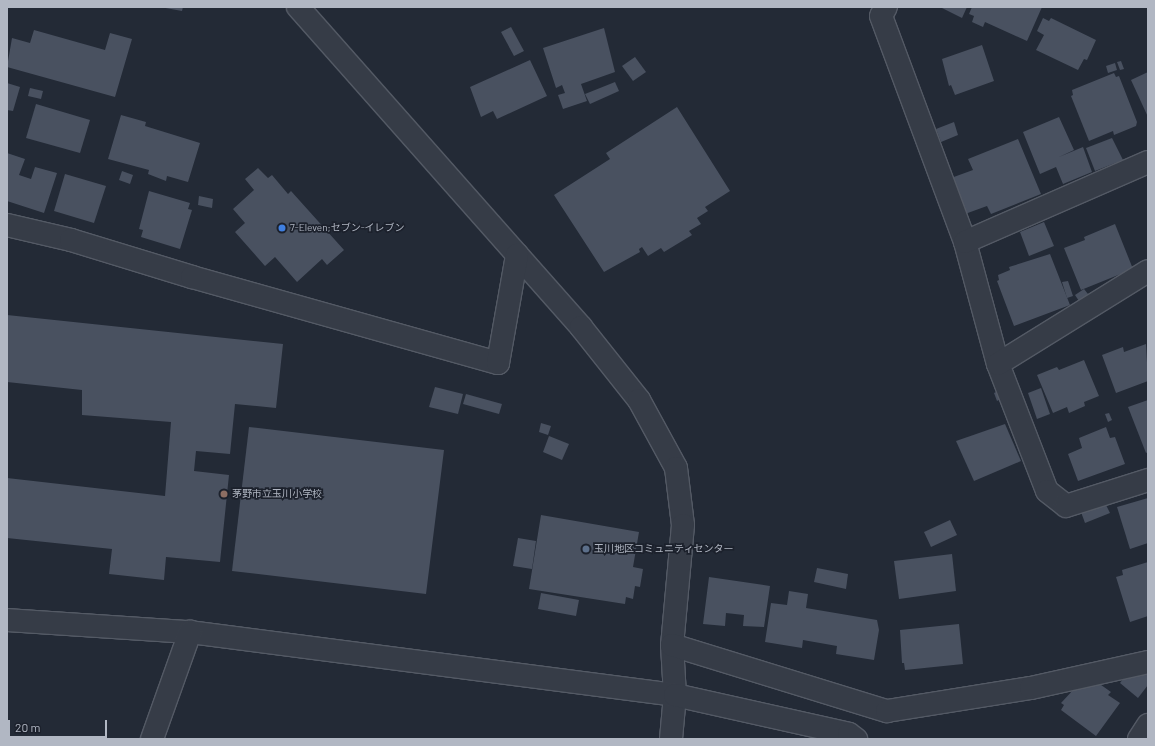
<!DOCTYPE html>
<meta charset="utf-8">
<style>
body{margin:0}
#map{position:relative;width:1155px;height:746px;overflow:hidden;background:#232a36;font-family:Barlow,"Noto Sans JP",sans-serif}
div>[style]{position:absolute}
.building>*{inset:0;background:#495160}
.roads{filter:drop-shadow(1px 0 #545a65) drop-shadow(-1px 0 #545a65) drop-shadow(0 1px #545a65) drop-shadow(0 -1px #545a65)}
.minor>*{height:22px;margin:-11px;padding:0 11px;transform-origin:11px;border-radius:11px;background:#363c47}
.dots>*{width:11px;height:11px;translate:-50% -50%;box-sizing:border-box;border:2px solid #1c212c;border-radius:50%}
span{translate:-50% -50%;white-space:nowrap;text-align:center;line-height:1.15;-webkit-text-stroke:3.5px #1c212c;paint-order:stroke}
.poi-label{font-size:10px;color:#b1b7c3}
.left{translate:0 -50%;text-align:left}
.frame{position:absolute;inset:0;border:8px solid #b1b7c3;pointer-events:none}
.scale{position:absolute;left:8px;top:720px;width:99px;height:18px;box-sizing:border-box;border:2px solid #b1b7c3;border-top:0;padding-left:5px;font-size:12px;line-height:14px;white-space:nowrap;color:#b1b7c3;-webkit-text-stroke:3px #1c212c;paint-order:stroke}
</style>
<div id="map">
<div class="building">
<div style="clip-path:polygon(160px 7px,183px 7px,182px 11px)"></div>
<div style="clip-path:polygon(940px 7px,967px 7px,962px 18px)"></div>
<div style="clip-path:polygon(972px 7px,1042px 7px,1027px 41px,985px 22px,983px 27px,972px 22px,974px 16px,969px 14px)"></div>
<div style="clip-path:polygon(1043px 18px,1049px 21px,1051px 18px,1096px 40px,1087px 60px,1084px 59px,1078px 70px,1036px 50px,1044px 35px,1037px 31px)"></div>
<div style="clip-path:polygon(511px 27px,524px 51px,514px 56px,501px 32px)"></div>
<div style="clip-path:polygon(604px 28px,615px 72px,581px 84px,587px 101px,563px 109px,558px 95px,565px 93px,562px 85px,556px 88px,543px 48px)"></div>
<div style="clip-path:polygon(34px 30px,105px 50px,110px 33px,132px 39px,115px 97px,7px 67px,12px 38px,30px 43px)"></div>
<div style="clip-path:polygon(982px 45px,994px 81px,955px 95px,951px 85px,949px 86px,942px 59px)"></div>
<div style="clip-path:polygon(635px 57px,646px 72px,633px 81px,622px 66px)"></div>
<div style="clip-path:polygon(530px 60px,547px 96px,497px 119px,493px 111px,481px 117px,470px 87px)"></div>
<div style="clip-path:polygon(1121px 61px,1124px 69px,1120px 70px,1117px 62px)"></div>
<div style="clip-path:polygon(1115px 63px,1117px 70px,1108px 73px,1106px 66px)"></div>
<div style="clip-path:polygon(1148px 72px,1148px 117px,1131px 80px)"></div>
<div style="clip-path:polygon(1114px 73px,1116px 77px,1119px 76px,1137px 122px,1136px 126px,1114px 135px,1113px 131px,1089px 141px,1071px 96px,1073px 95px,1072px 90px)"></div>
<div style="clip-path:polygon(615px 82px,619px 91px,590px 104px,585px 94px)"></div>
<div style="clip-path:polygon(7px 83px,20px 87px,13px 111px,7px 110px)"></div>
<div style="clip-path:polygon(30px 88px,43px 91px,41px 99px,28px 96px)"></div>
<div style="clip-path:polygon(36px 104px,90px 120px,80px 153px,26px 138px)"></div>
<div style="clip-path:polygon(677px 107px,730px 191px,705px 207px,708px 211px,697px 218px,701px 224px,689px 231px,692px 235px,664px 252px,661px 248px,648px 256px,642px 247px,639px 249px,640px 252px,604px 272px,554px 195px,610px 159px,606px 153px)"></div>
<div style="clip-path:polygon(121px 115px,146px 122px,145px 126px,200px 143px,188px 182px,167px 176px,166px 181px,148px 174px,149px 170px,108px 159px)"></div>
<div style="clip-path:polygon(1059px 117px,1074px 150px,1059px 157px,1083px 147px,1092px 172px,1063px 184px,1056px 167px,1040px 174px,1023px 132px)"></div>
<div style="clip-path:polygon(954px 122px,958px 135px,941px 142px,936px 129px)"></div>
<div style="clip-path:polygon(1112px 138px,1123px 160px,1095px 171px,1086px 148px)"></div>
<div style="clip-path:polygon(1018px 139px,1041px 194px,991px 214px,987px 206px,965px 214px,951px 178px,973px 170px,968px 159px)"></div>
<div style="clip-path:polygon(7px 153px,25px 159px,19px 175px,31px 179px,35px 167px,57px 173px,44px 213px,7px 201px)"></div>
<div style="clip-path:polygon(258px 168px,268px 178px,272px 175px,288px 194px,291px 191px,344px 250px,327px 265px,322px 259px,297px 282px,275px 257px,265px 266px,235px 232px,245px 223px,233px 209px,254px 190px,245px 179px)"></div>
<div style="clip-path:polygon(122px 171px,133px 175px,130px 184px,119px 180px)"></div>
<div style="clip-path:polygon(65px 174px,106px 186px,94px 223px,54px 211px)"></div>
<div style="clip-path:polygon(149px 191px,190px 203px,188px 209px,192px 210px,180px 249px,141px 237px,143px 230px,139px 229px)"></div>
<div style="clip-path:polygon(199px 196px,213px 199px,212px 208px,198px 205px)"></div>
<div style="clip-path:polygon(1044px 222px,1054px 246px,1029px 256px,1020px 232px)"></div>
<div style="clip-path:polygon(1115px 224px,1133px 269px,1081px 290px,1064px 248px,1085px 240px,1084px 237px)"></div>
<div style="clip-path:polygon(1050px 254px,1070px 305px,1014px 326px,997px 281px,999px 280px,998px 275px,1010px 270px,1009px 267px)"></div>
<div style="clip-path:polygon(1068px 281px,1073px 296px,1067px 298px,1062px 282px)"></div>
<div style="clip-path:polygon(1084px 289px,1088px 294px,1079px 301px,1075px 295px)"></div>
<div style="clip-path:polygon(7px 315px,283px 344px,276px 408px,235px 404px,230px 454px,196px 451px,194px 471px,229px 475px,220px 562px,166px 557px,164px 580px,109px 574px,112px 549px,7px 538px,7px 478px,165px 496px,171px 422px,82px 415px,82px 390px,7px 382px)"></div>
<div style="clip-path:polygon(1146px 344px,1148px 381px,1116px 393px,1102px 355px,1123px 347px,1124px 352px)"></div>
<div style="clip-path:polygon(1084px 360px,1099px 396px,1084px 402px,1085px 406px,1069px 413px,1067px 407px,1053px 413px,1037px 375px,1057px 367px,1059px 370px)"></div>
<div style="clip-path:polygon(435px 387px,463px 394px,458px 414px,429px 407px)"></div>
<div style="clip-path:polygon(1041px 388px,1050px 414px,1037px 419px,1028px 393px)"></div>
<div style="clip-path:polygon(998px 391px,1001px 399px,997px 401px,994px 393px)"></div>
<div style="clip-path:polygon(466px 394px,502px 404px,499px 414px,463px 404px)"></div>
<div style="clip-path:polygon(1148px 400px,1148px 452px,1146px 453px,1128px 407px)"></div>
<div style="clip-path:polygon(1109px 413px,1112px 420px,1108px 422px,1105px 414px)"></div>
<div style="clip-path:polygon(541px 423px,551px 426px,548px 435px,539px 432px)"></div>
<div style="clip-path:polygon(1005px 424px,1021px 461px,974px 481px,956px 441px)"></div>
<div style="clip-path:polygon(249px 427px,444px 450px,426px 594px,232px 571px)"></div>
<div style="clip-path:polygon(1106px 427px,1110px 438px,1115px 437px,1125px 464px,1078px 481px,1068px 454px,1082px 448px,1079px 438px)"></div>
<div style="clip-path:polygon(549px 436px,569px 444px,562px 460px,543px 452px)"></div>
<div style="clip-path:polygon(1148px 498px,1148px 543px,1130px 549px,1117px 507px)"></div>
<div style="clip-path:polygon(1106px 505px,1110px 513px,1085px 523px,1081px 512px)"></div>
<div style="clip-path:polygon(541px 515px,639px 532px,633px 567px,643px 569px,640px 587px,635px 586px,633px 599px,626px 597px,625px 604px,529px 589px)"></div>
<div style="clip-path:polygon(950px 520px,957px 535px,931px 547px,924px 532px)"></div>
<div style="clip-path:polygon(518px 538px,536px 541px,532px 569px,513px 566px)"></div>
<div style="clip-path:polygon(952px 554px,956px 591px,899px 599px,894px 561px)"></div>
<div style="clip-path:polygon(1148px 562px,1148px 616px,1130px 622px,1116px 577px,1123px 575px,1122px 570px)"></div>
<div style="clip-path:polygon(817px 568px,848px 574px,846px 589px,814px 582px)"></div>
<div style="clip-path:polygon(709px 577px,770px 586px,764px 627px,743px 626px,744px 615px,726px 613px,725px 626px,703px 624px)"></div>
<div style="clip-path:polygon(789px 591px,808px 594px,806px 608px,877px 620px,879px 630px,874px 660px,836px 654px,837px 646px,803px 640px,802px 648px,765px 642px,771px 603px,787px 605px)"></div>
<div style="clip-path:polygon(541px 593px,579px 600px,576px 616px,538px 609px)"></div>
<div style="clip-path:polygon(959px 624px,963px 664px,905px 670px,904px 663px,902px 663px,900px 630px)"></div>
<div style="clip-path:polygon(1134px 664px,1148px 675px,1148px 685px,1138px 698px,1120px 683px)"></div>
<div style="clip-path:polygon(1087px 675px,1111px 692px,1108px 695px,1120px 703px,1096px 736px,1061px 710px,1064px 705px,1061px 703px)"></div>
</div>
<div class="roads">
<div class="minor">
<div style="left:298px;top:7px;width:427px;rotate:48.5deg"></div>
<div style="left:581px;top:327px;width:93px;rotate:51.5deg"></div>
<div style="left:639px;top:400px;width:77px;rotate:61.4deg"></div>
<div style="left:676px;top:468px;width:57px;rotate:83deg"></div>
<div style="left:683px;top:525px;width:121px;rotate:95.2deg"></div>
<div style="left:672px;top:645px;width:50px;rotate:86.6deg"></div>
<div style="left:675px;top:695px;width:44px;rotate:95.2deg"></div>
<div style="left:886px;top:7px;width:10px;rotate:119deg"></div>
<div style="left:881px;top:16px;width:241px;rotate:69.6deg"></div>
<div style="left:965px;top:242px;width:126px;rotate:74.9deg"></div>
<div style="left:998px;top:364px;width:136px;rotate:68.9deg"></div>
<div style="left:1047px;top:491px;width:24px;rotate:38deg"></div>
<div style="left:1066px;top:506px;width:86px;rotate:-17.6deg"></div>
<div style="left:7px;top:225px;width:66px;rotate:13.2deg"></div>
<div style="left:71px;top:240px;width:127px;rotate:17deg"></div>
<div style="left:192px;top:277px;width:318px;rotate:15.7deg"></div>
<div style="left:498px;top:363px;width:110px;rotate:-80deg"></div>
<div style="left:965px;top:242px;width:200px;rotate:-23.6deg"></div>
<div style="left:998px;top:364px;width:176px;rotate:-31.8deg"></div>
<div style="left:7px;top:620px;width:183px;rotate:3.8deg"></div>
<div style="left:190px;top:632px;width:489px;rotate:7.4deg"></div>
<div style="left:675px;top:695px;width:178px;rotate:12.6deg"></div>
<div style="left:849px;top:734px;width:9px;rotate:36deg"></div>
<div style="left:672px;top:645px;width:225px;rotate:17.1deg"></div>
<div style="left:887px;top:711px;width:146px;rotate:-9.1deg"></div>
<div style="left:1031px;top:688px;width:120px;rotate:-12.5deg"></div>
<div style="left:152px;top:739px;width:114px;rotate:-70.4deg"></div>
<div style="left:1139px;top:739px;width:17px;rotate:-57deg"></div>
</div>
</div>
<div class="dots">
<div style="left:282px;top:228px;background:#3f7fe0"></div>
<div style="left:224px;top:494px;background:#8d6e63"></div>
<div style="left:586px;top:549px;background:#5c6f8a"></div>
</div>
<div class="poi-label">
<span class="left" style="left:290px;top:228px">7-Eleven;セブン-イレブン</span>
<span class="left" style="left:232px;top:494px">茅野市立玉川小学校</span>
<span class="left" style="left:594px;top:549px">玉川地区コミュニティセンター</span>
</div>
<div class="frame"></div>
<div class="scale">20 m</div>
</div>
